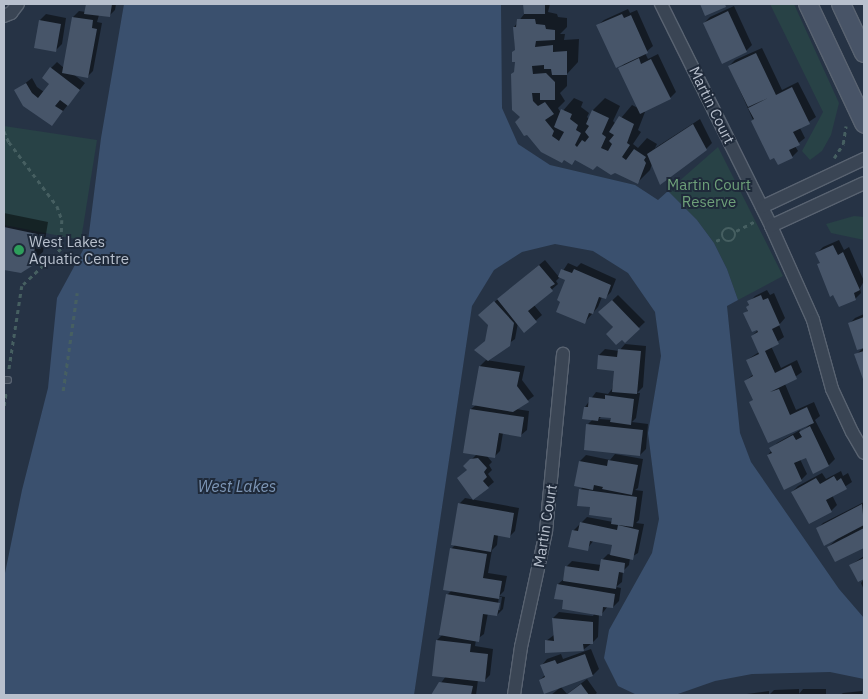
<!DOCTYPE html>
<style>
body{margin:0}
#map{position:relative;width:868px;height:699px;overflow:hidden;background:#263345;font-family:"IBM Plex Sans",sans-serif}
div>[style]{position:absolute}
.green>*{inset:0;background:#284246}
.water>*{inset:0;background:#3a506e}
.shadow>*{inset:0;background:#0007}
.building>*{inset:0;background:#475569}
.path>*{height:2.5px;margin-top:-1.25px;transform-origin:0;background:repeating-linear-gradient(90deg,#465f61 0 4px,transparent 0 8px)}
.path>.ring{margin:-1.25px;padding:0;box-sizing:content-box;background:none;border:2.5px solid #465f61;border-radius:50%}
.roads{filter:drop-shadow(1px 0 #596371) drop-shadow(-1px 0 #596371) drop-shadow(0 1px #596371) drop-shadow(0 -1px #596371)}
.service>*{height:6px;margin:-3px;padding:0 3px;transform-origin:3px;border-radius:3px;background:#3a4554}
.minor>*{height:12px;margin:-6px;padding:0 6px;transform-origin:6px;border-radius:6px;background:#3a4554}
.secondary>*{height:18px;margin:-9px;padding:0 9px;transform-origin:9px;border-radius:9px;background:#485467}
.dots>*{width:14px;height:14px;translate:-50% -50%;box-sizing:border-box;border:2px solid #1f2a3a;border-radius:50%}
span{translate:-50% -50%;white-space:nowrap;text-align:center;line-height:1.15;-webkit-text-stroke:4px #1f2a3a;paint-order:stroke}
.street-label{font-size:15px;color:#b8c0cd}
.park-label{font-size:15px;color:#6ea079}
.poi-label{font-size:15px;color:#b8c0cd}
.left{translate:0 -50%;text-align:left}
.water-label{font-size:16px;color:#7d96b6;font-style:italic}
.frame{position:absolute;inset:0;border:5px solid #b8c0cd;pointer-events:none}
</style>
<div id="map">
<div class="green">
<div style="clip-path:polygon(770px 4px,794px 4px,839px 103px,831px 135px,822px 151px,810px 160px,802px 151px,823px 112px)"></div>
<div style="clip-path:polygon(4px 126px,97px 140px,81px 240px,4px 225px)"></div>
<div style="clip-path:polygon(718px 147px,783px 276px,738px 300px,727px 269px,714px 243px,697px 220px,668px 191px)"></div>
<div style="clip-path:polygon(854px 216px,864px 217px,864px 240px,831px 233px,826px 224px)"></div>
</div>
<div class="water">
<div style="clip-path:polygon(124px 4px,501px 4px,502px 108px,518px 144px,550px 165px,635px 185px,658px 200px,668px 191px,697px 220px,714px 243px,727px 269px,738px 300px,727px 306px,740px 433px,751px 462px,839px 589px,864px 618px,864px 679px,830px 672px,752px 674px,715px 681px,675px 695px,637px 695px,618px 686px,604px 658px,609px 630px,652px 553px,659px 519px,648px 433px,661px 356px,655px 312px,628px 273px,593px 251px,555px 244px,522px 252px,494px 270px,472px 306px,414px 695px,4px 695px,4px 578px,22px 490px,48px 388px,57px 298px,88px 241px,101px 138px)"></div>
</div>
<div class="shadow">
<div style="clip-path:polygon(87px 4px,116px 4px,115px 10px,109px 16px,99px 15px,97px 22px,102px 23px,93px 71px,87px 77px,73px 74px,85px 83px,52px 125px,15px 91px,32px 78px,37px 87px,44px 92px,51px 83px,51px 68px,57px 62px,64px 68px,73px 17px,79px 11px,86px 12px)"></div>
<div style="clip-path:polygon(525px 4px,550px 4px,548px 12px,557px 14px,558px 17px,567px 18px,567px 27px,560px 34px,565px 34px,564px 40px,579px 39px,578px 62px,567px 74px,567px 86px,560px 93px,565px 101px,558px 108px,561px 113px,574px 98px,583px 102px,581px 107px,589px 113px,587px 117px,589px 119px,593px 110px,605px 98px,620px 106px,613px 121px,616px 124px,632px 105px,638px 108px,619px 69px,626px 62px,598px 25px,604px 20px,628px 9px,630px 13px,637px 10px,653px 46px,645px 53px,648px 59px,658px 54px,676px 92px,670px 98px,643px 111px,645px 112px,638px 130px,641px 132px,633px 144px,638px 148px,647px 138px,657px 144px,655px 148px,700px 119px,712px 143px,706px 149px,652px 164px,650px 170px,638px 182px,597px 165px,593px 168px,522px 117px,516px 71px,514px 27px,525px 13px)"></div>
<div style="clip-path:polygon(734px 6px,752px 45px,746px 51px,704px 23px,710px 17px)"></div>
<div style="clip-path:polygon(46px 14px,66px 18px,62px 44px,56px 50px,40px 20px)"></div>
<div style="clip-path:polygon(762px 48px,782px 90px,798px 82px,816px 117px,800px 128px,805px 138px,795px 146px,798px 151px,792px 157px,770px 158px,729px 66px,735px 60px)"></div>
<div style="clip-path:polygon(4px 213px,48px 222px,43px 252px,21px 271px,4px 268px)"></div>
<div style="clip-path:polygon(839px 240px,844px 250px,849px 247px,864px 281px,860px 288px,861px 293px,855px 299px,821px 262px,817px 253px,823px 247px)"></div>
<div style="clip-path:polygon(545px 260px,559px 277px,568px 263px,577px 267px,581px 263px,616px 279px,611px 292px,605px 298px,602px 297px,598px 307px,585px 322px,566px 279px,560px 277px,556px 281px,558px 284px,534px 305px,542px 315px,524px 331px,518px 323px,515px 339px,486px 360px,525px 366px,522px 380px,534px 396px,516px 409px,529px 411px,527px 430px,521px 435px,503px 433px,500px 451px,494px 457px,487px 456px,492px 462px,489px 465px,492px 470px,488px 474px,494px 482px,488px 487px,465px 466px,477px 454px,471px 409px,476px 405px,480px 366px,487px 359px,486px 340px,489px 325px,486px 309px)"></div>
<div style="clip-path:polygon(767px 290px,770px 295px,774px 293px,785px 318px,779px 325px,784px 337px,771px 346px,781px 368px,797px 360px,802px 372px,785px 384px,796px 410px,814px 402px,820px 416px,815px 420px,835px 459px,829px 465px,806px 457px,800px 459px,807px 474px,801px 480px,768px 455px,777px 443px,800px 430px,801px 433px,810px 424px,754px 399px,745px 381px,754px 374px,747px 360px,759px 352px,752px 336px,762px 326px,745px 314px,748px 310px,749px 302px,755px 296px)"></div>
<div style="clip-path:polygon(618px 295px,645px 322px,625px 341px,600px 312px)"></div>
<div style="clip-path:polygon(864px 314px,864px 379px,856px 355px,864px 347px,849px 324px,855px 318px)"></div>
<div style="clip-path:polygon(evenodd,625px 344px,646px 346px,643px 387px,637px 393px,640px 393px,636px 418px,632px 422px,648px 424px,646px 449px,640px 455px,588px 424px,593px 419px,585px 407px,596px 392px,608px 394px,612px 389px,616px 370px,599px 355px,605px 349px,619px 351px,625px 344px,602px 416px,612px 417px,612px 420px,599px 419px,602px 416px)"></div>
<div style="clip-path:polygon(615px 454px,643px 459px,638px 488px,635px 490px,643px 491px,639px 520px,636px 523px,644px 524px,638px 553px,630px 558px,629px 565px,623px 571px,622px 582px,616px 587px,621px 588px,619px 601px,613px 607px,608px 606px,601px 615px,599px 614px,598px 637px,592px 643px,583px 650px,546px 641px,554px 635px,553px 618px,559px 612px,593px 616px,594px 614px,565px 599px,558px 584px,564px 579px,566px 567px,572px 561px,601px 565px,602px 560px,608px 554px,611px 555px,613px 544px,594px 540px,587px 549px,573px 531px,587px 517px,613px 522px,613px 517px,591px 506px,580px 490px,583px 487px,580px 461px,586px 455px,610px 460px)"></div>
<div style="clip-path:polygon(841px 471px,843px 476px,848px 473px,852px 482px,832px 495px,837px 505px,831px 511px,809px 523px,792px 492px,798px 486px,822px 473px,826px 479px)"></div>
<div style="clip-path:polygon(evenodd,465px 498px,519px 508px,515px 531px,509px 537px,498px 535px,497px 545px,492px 550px,488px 573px,507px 576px,504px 591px,499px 596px,505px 597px,503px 609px,497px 615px,488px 613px,484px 634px,476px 640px,475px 646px,493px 649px,490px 675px,484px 681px,478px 680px,476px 695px,432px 695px,446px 676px,437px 640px,443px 634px,447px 595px,452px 590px,451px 549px,456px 544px,459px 504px,465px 498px,499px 597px,502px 597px,500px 610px,497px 610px,499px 597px)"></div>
<div style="clip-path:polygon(864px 502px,864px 546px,835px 561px,828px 547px,837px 539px,817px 529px,823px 523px)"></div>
<div style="clip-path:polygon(864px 556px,864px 578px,859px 580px,851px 565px)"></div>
<div style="clip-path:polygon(864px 579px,864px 590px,861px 583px)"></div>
<div style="clip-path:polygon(591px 649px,599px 669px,593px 675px,545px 693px,540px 680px,545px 675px,542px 665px,547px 659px,561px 654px,563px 659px)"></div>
<div style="clip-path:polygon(587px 679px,597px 693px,594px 695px,551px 695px,561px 687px,567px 694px)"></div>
<div style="clip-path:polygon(799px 689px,799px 694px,803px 689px,826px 689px,826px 695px,739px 695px,769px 691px,769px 695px,774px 690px)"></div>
<div style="clip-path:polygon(862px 691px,862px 695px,840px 695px,843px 693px)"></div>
</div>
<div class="building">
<div style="clip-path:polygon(86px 4px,112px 4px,110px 17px,84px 14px)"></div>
<div style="clip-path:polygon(523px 4px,545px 4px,545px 14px,524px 14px)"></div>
<div style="clip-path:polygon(700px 4px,725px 4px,726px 7px,705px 16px)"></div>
<div style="clip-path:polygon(728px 11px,747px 52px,722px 64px,703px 23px)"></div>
<div style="clip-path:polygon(622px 14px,624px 18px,631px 15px,648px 53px,616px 68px,596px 25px)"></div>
<div style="clip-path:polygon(72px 17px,93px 20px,92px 28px,97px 29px,88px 78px,62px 73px)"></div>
<div style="clip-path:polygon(517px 19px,535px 19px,536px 24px,545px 25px,546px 29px,555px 30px,555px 40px,536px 41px,535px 47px,553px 45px,553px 52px,567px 51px,567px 75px,552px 75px,551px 69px,544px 69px,544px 65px,532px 66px,533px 74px,546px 73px,555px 82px,555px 100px,540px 100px,540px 93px,532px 93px,533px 101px,538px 106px,545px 102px,554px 114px,545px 120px,554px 131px,552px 136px,559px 141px,564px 132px,554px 127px,561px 109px,572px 114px,570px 119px,578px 125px,576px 130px,581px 133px,575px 145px,577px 147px,582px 140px,585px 142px,589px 137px,585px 132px,589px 126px,586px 124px,592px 110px,609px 118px,602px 134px,606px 137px,601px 148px,608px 151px,612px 144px,609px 141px,614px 135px,609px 132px,619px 116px,634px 124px,627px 143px,630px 145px,622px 157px,626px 160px,634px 149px,646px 157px,644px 160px,646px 163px,638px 184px,615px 173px,611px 175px,597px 166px,593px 170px,575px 160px,572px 165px,564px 160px,562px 163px,541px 152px,527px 135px,524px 136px,515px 122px,520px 117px,512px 110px,511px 74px,514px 72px,515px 62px,512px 62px,512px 52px,515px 50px,513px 27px,516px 27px)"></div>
<div style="clip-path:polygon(39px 20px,61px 24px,56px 52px,34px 48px)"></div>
<div style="clip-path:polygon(756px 53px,776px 95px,792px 87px,810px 124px,793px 132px,800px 145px,789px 150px,793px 158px,778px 165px,774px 158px,770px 160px,751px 121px,754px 119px,748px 108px,768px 98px,748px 107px,728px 66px)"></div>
<div style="clip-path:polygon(639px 58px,641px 64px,651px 59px,671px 99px,640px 114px,618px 68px)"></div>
<div style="clip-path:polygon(50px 67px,80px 90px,68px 106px,60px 100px,55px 106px,63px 111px,52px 126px,23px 106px,14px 90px,26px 83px,32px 93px,38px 98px,49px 84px,42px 78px)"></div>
<div style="clip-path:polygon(693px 124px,707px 150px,660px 185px,647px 154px)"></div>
<div style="clip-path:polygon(4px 227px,37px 234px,32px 266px,21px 273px,4px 270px)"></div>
<div style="clip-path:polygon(833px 245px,838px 255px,843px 252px,860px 290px,854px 293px,856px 300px,839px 307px,833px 295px,830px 297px,817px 264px,820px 263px,815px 253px)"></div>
<div style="clip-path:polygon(539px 265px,555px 284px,550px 287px,553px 291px,528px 311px,537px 322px,524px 333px,497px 299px)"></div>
<div style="clip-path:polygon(561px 269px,572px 273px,574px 269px,611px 285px,606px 299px,599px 297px,593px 314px,589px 313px,585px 324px,556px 312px,560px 302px,557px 300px,565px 280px,558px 277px)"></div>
<div style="clip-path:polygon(761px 295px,763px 300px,768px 298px,780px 325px,772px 329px,779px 344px,765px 351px,775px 373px,791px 365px,797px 379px,770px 392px,779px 389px,790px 415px,807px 407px,814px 423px,768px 443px,749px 402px,753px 400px,744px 381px,753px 376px,746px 360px,759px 354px,751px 336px,758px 332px,757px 330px,752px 332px,743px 313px,748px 311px,746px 307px,749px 305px,747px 301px)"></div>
<div style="clip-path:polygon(612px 300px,640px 329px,625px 343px,622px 340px,616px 345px,606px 334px,613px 327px,598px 312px)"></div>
<div style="clip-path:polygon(494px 301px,514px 323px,510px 346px,488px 361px,474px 350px,485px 341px,488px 325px,478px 315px)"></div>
<div style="clip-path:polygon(864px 317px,864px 348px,857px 350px,848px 323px)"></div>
<div style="clip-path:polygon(618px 349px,641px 351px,637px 394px,612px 392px,614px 371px,597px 369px,598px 355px,617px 357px)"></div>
<div style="clip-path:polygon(864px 351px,864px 382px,854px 354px)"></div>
<div style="clip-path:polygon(479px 366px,520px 372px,517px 386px,529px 402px,513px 412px,472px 405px)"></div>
<div style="clip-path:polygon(605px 395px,634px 399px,631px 425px,610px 422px,611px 418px,599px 417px,598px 421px,582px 419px,584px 407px,588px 407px,589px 397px,605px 399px)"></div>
<div style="clip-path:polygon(470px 409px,524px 417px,521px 437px,499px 433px,495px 458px,463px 453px)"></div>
<div style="clip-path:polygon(586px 424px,643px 430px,640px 456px,584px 450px)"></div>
<div style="clip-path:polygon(810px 426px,829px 466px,813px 474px,806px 458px,794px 463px,802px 481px,784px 490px,767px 455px,772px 453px,769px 448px,793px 435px,796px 440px,802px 437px,799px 432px)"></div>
<div style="clip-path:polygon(478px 458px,487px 468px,484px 472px,487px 477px,483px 481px,489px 488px,473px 500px,457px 478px,467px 470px,463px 466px,470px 459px)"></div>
<div style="clip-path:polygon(608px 460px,638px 465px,632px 495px,602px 489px,603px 487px,594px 485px,593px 490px,574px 486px,579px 461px,607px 466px)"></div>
<div style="clip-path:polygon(834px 476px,837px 481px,841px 478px,847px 489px,826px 500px,832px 512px,809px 524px,791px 492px,816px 478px,820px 484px)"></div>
<div style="clip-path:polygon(579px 489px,637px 497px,633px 527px,611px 524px,612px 518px,589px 515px,590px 507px,577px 506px)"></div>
<div style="clip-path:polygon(458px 503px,514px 513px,510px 538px,494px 535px,491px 552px,451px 545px)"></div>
<div style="clip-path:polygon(862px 504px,864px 525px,824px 546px,816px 528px)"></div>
<div style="clip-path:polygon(580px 522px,617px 530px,618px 525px,639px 530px,633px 560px,610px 555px,612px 545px,590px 541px,588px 551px,568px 547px,572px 530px,578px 531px)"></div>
<div style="clip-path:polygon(864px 528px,864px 548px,835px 562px,827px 547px)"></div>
<div style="clip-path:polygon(450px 548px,487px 554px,483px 578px,502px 581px,499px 599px,443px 590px)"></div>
<div style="clip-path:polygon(864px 558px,864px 579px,858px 582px,849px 565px)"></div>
<div style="clip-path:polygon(601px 559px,625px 563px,624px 573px,619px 572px,616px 589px,563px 581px,565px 566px,599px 571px)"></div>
<div style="clip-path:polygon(557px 584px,615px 594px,613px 608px,603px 607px,602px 616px,562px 609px,563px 600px,554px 599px)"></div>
<div style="clip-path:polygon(446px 594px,500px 603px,497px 616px,483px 614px,479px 642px,439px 635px)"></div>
<div style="clip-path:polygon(552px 618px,593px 622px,593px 644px,583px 644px,584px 651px,545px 653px,545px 640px,554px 641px)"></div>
<div style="clip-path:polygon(436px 640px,471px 644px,470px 652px,488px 654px,485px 682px,432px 676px)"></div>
<div style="clip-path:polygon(585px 654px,593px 676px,544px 694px,539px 680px,545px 677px,540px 665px,555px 660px,557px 664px)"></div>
<div style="clip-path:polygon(439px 682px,473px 686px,471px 695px,431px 695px)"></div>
<div style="clip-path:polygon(581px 684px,589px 695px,566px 695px)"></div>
</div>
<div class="path">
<div style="left:4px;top:131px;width:12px;rotate:66deg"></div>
<div style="left:9px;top:142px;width:80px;rotate:53.1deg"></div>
<div style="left:57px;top:206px;width:15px;rotate:70deg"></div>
<div style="left:62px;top:220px;width:29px;rotate:92deg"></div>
<div style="left:61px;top:249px;width:54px;rotate:136.5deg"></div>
<div style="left:22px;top:286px;width:85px;rotate:98.8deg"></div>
<div style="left:834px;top:158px;width:17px;rotate:-57deg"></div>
<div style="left:843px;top:144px;width:18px;rotate:-81deg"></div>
<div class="ring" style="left:722px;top:228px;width:11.5px;height:11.5px"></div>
<div style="left:736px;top:231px;width:20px;rotate:-27deg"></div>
<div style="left:716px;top:241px;width:8px;rotate:-23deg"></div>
<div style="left:63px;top:391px;width:99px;rotate:-81.9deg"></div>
<div style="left:4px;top:406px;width:15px;rotate:-82deg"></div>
</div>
<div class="roads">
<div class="service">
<div style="left:4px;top:380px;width:4px"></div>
</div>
<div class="minor">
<div style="left:661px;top:4px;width:248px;rotate:63.6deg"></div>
<div style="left:771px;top:226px;width:103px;rotate:65.9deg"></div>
<div style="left:813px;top:320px;width:72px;rotate:74.6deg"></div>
<div style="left:832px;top:389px;width:47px;rotate:65.1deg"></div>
<div style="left:852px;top:432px;width:24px;rotate:60deg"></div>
<div style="left:4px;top:16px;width:8px;rotate:-23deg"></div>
<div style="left:11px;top:13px;width:11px;rotate:-52deg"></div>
<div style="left:762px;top:207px;width:113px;rotate:-25.2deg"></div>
<div style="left:771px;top:226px;width:102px;rotate:-24.8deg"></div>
<div style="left:514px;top:695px;width:49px;rotate:-81.7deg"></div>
<div style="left:521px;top:647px;width:119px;rotate:-77.8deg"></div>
<div style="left:546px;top:531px;width:178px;rotate:-84.5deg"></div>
</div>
<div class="secondary">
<div style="left:808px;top:4px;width:132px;rotate:64.8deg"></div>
<div style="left:841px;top:4px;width:54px;rotate:64.9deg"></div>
</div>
</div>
<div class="dots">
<div style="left:19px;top:250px;background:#2e9e5b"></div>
</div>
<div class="street-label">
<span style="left:712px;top:105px;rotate:64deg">Martin Court</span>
<span style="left:545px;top:526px;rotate:-81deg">Martin Court</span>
</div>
<div class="park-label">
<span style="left:709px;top:193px">Martin Court<br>Reserve</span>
</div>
<div class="poi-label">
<span class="left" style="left:29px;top:250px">West Lakes<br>Aquatic Centre</span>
</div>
<div class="water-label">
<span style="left:237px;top:486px">West Lakes</span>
</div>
<div class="frame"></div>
</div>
